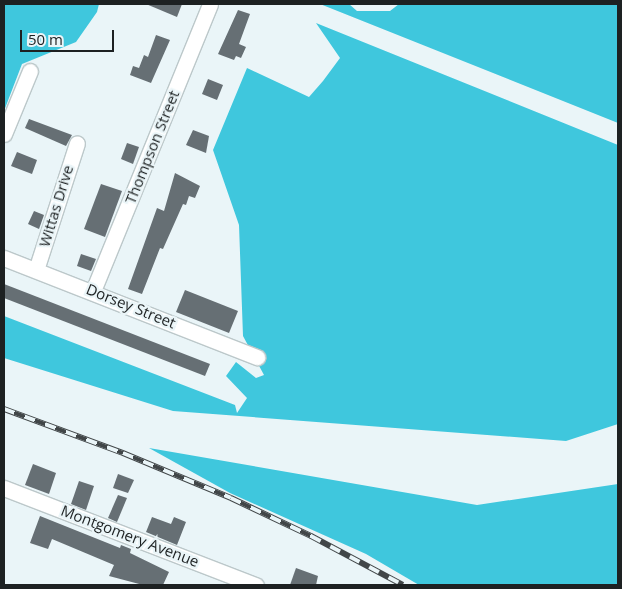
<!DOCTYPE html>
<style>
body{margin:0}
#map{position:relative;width:622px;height:589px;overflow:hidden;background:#eaf5f8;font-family:"Open Sans",sans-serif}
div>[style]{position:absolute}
.forest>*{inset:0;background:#3fc7dd}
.building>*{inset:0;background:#666f74}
.roads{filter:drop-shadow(1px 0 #bcc8ca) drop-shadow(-1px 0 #bcc8ca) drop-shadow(0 1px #bcc8ca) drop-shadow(0 -1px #bcc8ca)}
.minor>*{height:15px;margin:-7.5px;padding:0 7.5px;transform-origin:7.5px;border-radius:7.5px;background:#fff}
.rail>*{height:5.5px;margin-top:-2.75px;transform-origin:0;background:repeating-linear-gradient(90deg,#eaf5f8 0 11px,#414648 0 22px);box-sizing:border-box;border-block:1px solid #414648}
span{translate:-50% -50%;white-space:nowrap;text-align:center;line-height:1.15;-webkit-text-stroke:4.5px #eaf5f8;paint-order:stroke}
.street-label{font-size:15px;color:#1d2122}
.frame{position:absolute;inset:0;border:5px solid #1d2122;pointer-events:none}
.scale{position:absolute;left:20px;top:30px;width:94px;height:22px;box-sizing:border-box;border:2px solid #1d2122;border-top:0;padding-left:6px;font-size:15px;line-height:18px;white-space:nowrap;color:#1d2122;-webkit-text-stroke:4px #eaf5f8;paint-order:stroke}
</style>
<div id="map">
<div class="forest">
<div style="clip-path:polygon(4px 4px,99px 4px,97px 12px,76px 42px,22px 64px,4px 111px)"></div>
<div style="clip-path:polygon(320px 4px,349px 4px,357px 11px,390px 11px,399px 4px,618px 4px,618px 123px)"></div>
<div style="clip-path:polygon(316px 23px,618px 145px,618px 424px,566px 441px,173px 411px,4px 358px,4px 316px,235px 405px,237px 413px,247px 398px,226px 376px,236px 362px,256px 378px,264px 375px,243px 336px,239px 225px,213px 150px,247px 68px,309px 97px,323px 81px,340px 58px)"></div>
<div style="clip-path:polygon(149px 448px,477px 505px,618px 484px,618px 585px,419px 585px,366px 554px,230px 493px)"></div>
</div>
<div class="building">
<div style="clip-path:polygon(146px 4px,182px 4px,177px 17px)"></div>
<div style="clip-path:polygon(238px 10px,250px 14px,239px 44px,246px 47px,241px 58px,236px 56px,234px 60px,218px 54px)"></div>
<div style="clip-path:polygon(156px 35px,170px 40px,151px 83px,130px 75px,133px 66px,139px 68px,144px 55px,148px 57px)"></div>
<div style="clip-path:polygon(208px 79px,223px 85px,217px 100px,202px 94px)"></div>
<div style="clip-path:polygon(29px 119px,72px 135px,66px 146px,25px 128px)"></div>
<div style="clip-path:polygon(193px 130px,209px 136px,206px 153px,186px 145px)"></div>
<div style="clip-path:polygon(127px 143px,139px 147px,133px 164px,121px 159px)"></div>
<div style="clip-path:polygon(17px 152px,37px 160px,32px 174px,11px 166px)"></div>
<div style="clip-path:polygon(175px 173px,200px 186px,195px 198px,189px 196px,186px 205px,183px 204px,163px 249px,160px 248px,142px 294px,128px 289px,157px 208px,164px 211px)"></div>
<div style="clip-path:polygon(101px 184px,122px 191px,105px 237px,84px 229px)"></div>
<div style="clip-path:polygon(34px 211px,44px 215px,39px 229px,28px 224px)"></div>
<div style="clip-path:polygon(81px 254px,96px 259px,91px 271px,77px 266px)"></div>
<div style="clip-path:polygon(4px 284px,210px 364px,205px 376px,4px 298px)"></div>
<div style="clip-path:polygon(185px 290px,238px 311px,229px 333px,176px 312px)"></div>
<div style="clip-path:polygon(33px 464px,56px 473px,49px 494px,25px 485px)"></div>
<div style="clip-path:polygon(118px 474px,134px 480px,128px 493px,113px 488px)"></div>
<div style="clip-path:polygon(79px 481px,94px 486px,86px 510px,71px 504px)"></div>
<div style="clip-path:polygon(118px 495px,127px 498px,117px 522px,108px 518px)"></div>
<div style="clip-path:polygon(40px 516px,120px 548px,121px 545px,131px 549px,130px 553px,169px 572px,163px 585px,143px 585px,109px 576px,114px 565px,52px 539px,48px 549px,30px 543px)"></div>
<div style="clip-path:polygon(152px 517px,171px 524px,174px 517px,186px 522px,177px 545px,146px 532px)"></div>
<div style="clip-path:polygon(296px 568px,318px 576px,316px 585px,290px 585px)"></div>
</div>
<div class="roads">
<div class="minor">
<div style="left:4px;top:134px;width:68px;rotate:-67.6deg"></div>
<div style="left:4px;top:258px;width:272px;rotate:21.4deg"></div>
<div style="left:36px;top:270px;width:133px;rotate:-72.1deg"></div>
<div style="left:93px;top:291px;width:310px;rotate:-67.8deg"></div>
<div style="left:4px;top:488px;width:270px;rotate:21.1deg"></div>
</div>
</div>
<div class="rail">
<div style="left:4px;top:409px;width:127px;rotate:20.3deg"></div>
<div style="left:123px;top:453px;width:117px;rotate:22.6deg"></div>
<div style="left:231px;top:498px;width:89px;rotate:25.4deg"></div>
<div style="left:311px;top:536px;width:104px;rotate:28deg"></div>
</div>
<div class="street-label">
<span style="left:152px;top:147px;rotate:-68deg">Thompson Street</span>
<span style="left:56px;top:206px;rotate:-73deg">Wittas Drive</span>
<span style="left:131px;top:306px;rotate:22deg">Dorsey Street</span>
<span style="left:130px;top:536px;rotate:21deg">Montgomery Avenue</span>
</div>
<div class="frame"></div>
<div class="scale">50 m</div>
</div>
